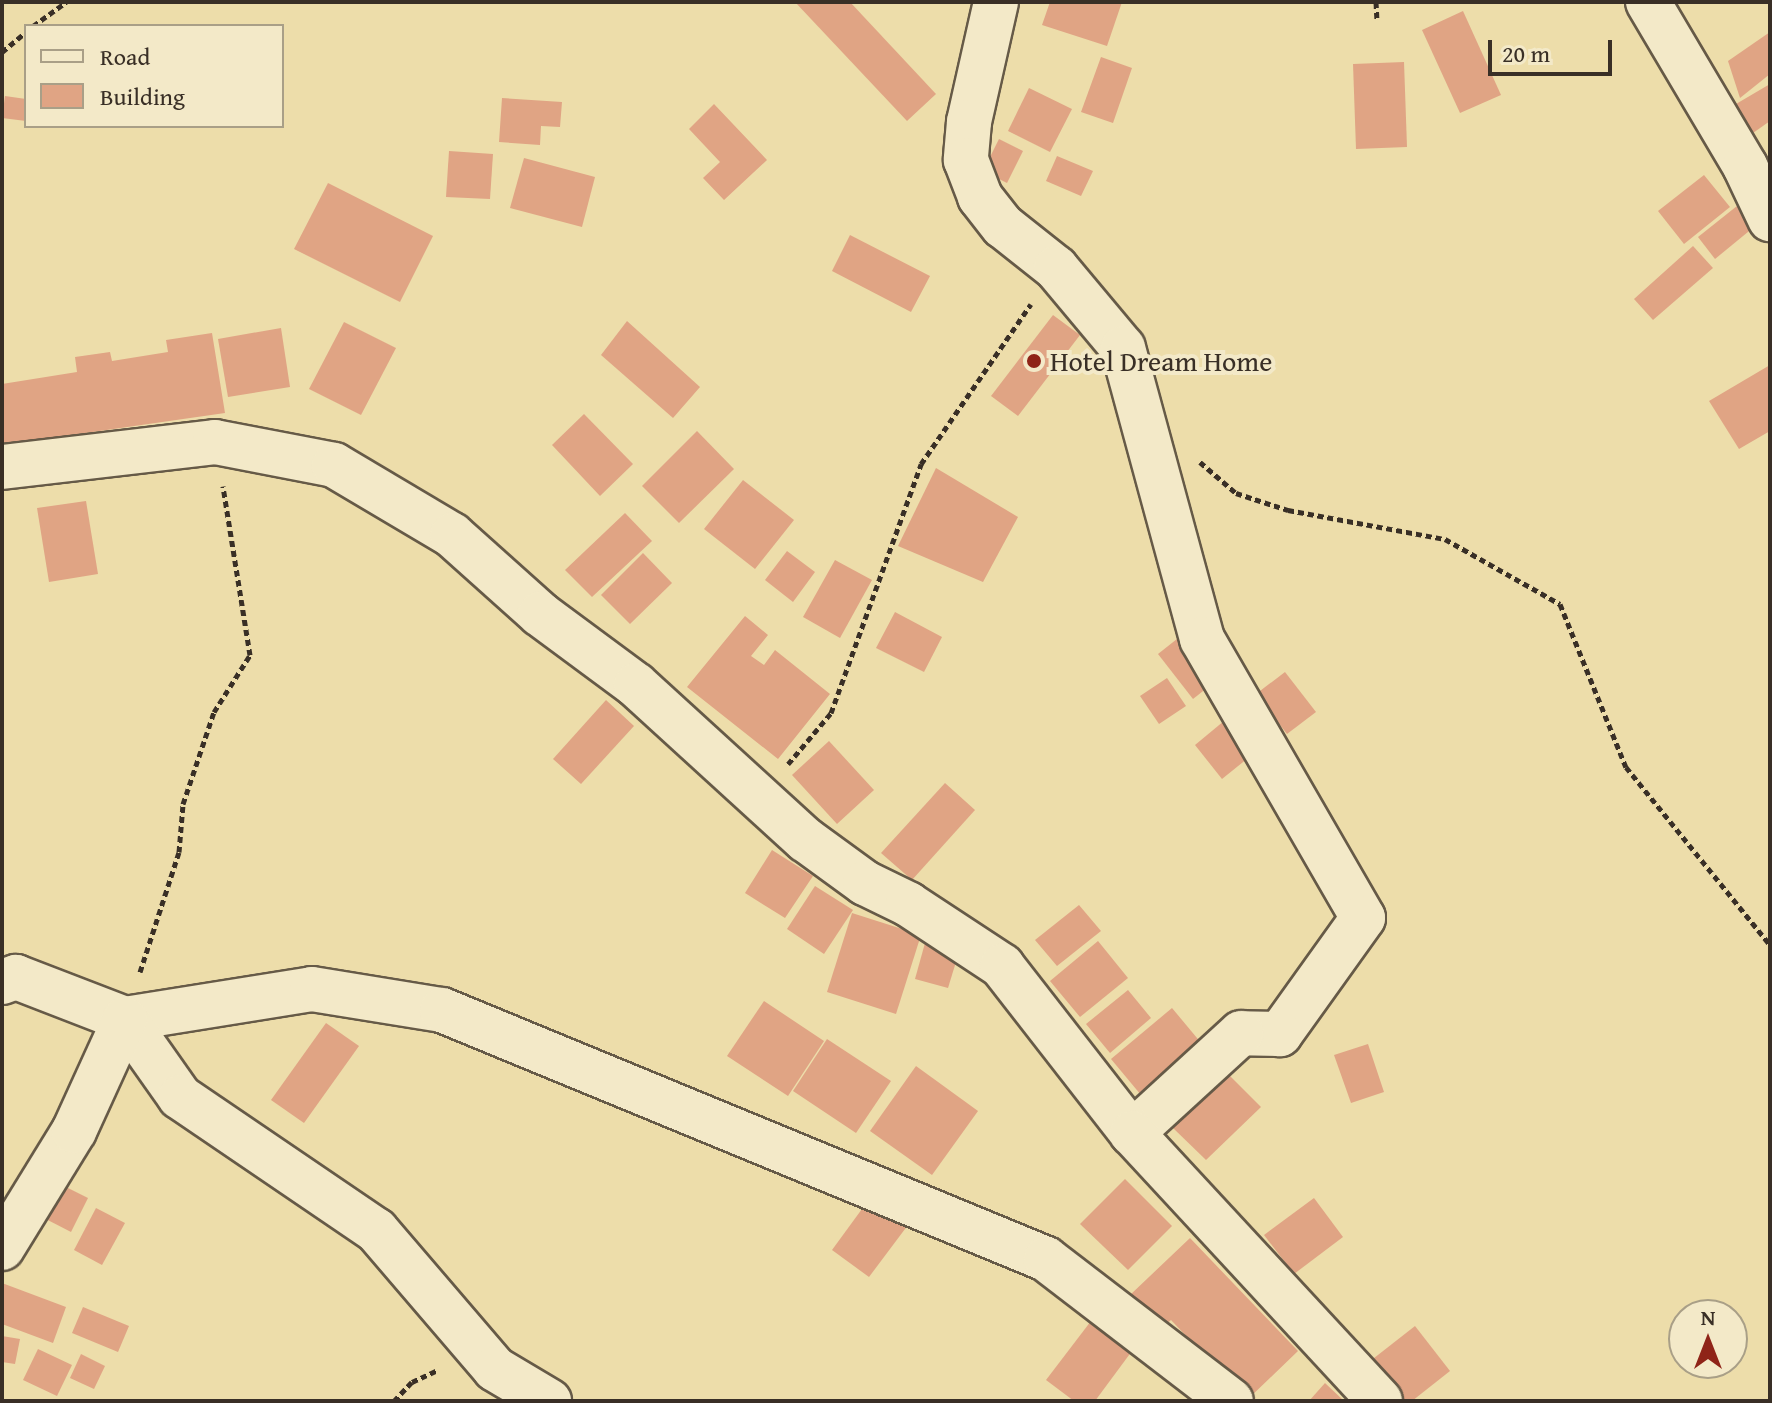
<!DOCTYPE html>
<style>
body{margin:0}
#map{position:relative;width:1772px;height:1403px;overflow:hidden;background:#edddaa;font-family:"Gentium Book Plus",serif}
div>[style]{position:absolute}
.building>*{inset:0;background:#e0a484}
.path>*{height:5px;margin-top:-2.5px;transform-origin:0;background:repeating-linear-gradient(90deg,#392f26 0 6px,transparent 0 10px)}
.roads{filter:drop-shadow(2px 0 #665a47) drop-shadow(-2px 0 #665a47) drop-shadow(0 2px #665a47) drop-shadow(0 -2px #665a47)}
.minor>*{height:44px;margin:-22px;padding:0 22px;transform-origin:22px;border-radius:22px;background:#f3e9c8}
.dots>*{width:22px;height:22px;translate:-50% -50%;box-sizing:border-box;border:4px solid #f3e9c8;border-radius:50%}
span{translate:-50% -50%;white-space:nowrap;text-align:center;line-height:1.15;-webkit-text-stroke:8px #f3e9c8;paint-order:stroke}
.poi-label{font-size:28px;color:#392f26}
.left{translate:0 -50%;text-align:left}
.frame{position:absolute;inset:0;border:4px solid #392f26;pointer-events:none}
.legend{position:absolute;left:24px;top:24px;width:260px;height:104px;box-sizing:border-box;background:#f3e9c8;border:2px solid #a99f87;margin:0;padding:10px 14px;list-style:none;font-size:24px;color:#392f26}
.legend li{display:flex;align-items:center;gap:16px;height:40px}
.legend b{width:40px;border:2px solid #a99f87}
.north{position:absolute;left:1668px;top:1299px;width:80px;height:80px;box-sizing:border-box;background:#f3e9c8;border:2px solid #a99f87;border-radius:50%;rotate:0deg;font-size:22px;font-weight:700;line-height:32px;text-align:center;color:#392f26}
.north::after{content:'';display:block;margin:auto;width:28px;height:36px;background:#8f2418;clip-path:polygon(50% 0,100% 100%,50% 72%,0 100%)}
.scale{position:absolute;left:1488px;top:40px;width:124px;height:36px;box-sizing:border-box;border:4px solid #392f26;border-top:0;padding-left:10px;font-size:24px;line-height:28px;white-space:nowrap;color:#392f26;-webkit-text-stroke:6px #f3e9c8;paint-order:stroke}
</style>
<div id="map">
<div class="building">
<div style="clip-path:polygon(795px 2px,850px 2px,936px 94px,907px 121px)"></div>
<div style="clip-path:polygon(1050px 2px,1122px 2px,1107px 46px,1042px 25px)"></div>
<div style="clip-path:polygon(1463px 11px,1501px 95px,1460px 113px,1422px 30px)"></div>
<div style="clip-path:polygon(1770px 32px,1770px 74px,1740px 98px,1728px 61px)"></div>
<div style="clip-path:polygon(1101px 57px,1132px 68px,1113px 123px,1081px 112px)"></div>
<div style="clip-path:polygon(1404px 62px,1407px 147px,1356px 149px,1353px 64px)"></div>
<div style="clip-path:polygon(1770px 84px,1770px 121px,1753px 133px,1736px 104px)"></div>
<div style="clip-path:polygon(1029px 88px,1072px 109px,1050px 152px,1008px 131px)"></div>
<div style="clip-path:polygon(5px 96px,26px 99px,26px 121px,2px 118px)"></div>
<div style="clip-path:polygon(502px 98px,562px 102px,560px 127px,541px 126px,540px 145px,499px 142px)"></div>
<div style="clip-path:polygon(714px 104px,767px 160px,724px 200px,703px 178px,720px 162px,689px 129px)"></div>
<div style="clip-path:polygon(999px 139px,1023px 151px,1007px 183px,983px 171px)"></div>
<div style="clip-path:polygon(449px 151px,493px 154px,490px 199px,446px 197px)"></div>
<div style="clip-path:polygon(1057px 156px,1093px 171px,1081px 196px,1046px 181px)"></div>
<div style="clip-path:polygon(524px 158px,595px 177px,582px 227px,510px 208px)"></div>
<div style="clip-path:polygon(1704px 175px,1730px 207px,1684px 244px,1658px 211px)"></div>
<div style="clip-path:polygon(328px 183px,433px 236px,400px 302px,294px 249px)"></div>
<div style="clip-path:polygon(1737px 206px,1754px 227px,1715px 259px,1698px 237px)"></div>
<div style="clip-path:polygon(850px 235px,930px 276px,911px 312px,832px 271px)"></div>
<div style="clip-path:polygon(1693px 246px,1713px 268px,1653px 320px,1634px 299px)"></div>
<div style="clip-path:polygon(1053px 315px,1080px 335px,1018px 416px,991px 396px)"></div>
<div style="clip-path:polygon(627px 321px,700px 387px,673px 418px,601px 355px)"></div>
<div style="clip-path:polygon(344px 322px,396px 348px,361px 415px,309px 389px)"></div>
<div style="clip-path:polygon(281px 328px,290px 387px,228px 397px,218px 339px)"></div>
<div style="clip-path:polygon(212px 333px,225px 413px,2px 445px,2px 384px,77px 372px,75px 357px,110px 352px,112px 361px,168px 352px,166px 340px)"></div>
<div style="clip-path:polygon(1770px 365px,1770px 431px,1739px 449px,1709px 401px)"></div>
<div style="clip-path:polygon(584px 414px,633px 464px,600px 496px,552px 445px)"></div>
<div style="clip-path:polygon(697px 431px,734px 469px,679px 523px,642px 486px)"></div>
<div style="clip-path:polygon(936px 468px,1018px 517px,983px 582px,898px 546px)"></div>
<div style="clip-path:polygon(743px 480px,794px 520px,755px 569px,704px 529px)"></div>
<div style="clip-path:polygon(86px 501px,98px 574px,49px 582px,37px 508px)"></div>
<div style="clip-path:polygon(625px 513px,652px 541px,592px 597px,565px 570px)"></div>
<div style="clip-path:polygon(787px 551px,815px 572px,793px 602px,765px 580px)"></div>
<div style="clip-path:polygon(643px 553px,672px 583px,630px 624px,601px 595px)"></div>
<div style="clip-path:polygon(835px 560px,872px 580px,840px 638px,803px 617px)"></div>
<div style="clip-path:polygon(895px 612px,942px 637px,924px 672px,876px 648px)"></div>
<div style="clip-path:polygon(745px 616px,768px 635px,751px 656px,764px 665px,775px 650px,830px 694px,778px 759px,687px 687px)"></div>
<div style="clip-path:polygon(1182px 635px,1217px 680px,1193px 699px,1158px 654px)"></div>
<div style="clip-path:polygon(1285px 672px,1316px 712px,1287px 734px,1256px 694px)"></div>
<div style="clip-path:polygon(1167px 678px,1186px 706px,1159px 724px,1140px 696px)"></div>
<div style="clip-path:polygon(606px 700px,634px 726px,581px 784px,553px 759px)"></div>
<div style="clip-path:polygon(1230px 716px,1258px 750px,1222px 779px,1195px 745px)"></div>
<div style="clip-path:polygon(829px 741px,874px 790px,837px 824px,792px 775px)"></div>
<div style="clip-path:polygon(945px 783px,975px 810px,912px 880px,881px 853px)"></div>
<div style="clip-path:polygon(772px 850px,813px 876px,785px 918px,745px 893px)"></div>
<div style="clip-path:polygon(815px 886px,853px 910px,824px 954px,787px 929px)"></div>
<div style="clip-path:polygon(1079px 905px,1101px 931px,1057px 966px,1035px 940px)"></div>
<div style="clip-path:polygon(852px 913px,921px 935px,896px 1014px,827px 992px)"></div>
<div style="clip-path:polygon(1098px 941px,1128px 978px,1080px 1017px,1050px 981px)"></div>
<div style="clip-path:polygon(925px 943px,959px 952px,948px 988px,915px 979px)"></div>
<div style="clip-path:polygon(1128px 990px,1151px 1018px,1110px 1053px,1086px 1024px)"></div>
<div style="clip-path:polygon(764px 1001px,824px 1041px,788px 1096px,727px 1056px)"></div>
<div style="clip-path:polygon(1172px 1008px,1207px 1050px,1146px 1101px,1111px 1059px)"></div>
<div style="clip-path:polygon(326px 1023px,359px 1046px,304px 1123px,271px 1100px)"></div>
<div style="clip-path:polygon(827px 1039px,891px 1081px,856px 1133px,793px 1091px)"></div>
<div style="clip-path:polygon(1368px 1044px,1384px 1092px,1351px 1103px,1334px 1055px)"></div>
<div style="clip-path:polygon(916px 1066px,978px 1111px,932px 1175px,870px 1131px)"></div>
<div style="clip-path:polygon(1227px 1073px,1261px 1107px,1206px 1160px,1172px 1127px)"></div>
<div style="clip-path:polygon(1125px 1179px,1172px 1226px,1128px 1270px,1080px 1224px)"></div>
<div style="clip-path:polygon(56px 1182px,88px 1198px,71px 1232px,38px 1215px)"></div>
<div style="clip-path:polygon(870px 1198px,908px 1225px,869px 1277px,832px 1250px)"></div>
<div style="clip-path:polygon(1314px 1198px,1343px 1237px,1294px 1274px,1264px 1235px)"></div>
<div style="clip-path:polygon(96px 1208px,125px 1223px,102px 1265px,74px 1250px)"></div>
<div style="clip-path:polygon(1190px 1238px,1298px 1351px,1247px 1400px,1171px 1320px,1161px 1329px,1129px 1296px)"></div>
<div style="clip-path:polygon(2px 1283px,66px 1307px,53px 1343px,2px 1324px)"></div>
<div style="clip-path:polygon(83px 1307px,129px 1326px,118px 1352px,72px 1333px)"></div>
<div style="clip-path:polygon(1091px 1321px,1132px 1351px,1095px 1401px,1074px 1401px,1046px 1380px)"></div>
<div style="clip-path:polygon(1415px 1326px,1450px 1371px,1412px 1401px,1400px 1401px,1369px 1362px)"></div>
<div style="clip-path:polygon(2px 1336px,20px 1339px,15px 1364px,2px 1362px)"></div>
<div style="clip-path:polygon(38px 1349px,72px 1365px,57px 1396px,23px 1380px)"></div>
<div style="clip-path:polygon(81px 1354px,105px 1366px,94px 1389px,70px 1378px)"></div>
<div style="clip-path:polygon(1325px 1383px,1344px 1401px,1309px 1401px)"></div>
</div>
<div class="path">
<div style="left:1376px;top:2px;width:19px;rotate:87deg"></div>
<div style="left:33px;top:26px;width:41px;rotate:-36deg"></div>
<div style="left:2px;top:52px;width:31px;rotate:-40deg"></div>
<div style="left:1200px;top:462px;width:48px;rotate:40.7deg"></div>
<div style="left:1236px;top:493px;width:55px;rotate:18.1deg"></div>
<div style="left:1288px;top:510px;width:160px;rotate:10.5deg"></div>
<div style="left:1445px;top:539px;width:132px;rotate:29.5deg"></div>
<div style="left:1560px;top:604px;width:176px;rotate:68deg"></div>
<div style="left:1626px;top:767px;width:229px;rotate:51deg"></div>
<div style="left:788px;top:764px;width:67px;rotate:-49.9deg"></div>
<div style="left:831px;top:713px;width:265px;rotate:-70.1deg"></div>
<div style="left:921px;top:464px;width:194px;rotate:-55.5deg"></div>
<div style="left:140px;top:972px;width:126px;rotate:-72deg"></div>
<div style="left:179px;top:852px;width:48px;rotate:-85.2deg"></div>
<div style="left:183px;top:804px;width:97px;rotate:-71.4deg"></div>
<div style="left:214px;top:712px;width:67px;rotate:-57.7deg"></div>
<div style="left:250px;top:655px;width:171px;rotate:-99.1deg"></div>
<div style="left:394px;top:1401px;width:26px;rotate:-47deg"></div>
<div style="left:412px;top:1382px;width:29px;rotate:-25deg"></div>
</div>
<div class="roads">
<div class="minor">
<div style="left:996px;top:2px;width:123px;rotate:102.7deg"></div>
<div style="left:969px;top:122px;width:38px;rotate:95deg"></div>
<div style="left:966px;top:160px;width:40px;rotate:69deg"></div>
<div style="left:980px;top:197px;width:37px;rotate:52deg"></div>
<div style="left:1003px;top:226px;width:68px;rotate:38.4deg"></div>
<div style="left:1056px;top:268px;width:104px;rotate:50.1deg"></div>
<div style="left:1123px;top:348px;width:302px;rotate:74.8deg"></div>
<div style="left:1202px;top:639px;width:322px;rotate:60deg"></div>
<div style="left:1363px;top:918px;width:143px;rotate:125.6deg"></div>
<div style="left:1280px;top:1034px;width:39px;rotate:-179deg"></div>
<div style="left:1241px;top:1033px;width:148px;rotate:137.5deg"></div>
<div style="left:1648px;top:2px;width:191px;rotate:59.4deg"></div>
<div style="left:1745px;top:166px;width:59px;rotate:64.7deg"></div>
<div style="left:2px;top:467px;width:214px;rotate:-6.7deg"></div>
<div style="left:215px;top:442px;width:121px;rotate:10.9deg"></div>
<div style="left:334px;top:465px;width:137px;rotate:30.7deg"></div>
<div style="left:452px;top:535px;width:118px;rotate:41.9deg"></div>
<div style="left:540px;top:614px;width:119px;rotate:36.5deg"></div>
<div style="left:636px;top:685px;width:230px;rotate:42.4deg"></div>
<div style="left:806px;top:840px;width:73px;rotate:36.1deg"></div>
<div style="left:865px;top:883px;width:48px;rotate:26deg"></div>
<div style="left:908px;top:904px;width:113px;rotate:33.4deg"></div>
<div style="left:1002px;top:966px;width:212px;rotate:52.1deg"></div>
<div style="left:1132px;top:1133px;width:365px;rotate:47.2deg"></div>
<div style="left:2px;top:982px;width:15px;rotate:-20deg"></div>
<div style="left:16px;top:977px;width:117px;rotate:21.1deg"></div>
<div style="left:125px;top:1019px;width:189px;rotate:-9.1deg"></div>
<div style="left:312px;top:989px;width:132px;rotate:9.2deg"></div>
<div style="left:442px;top:1010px;width:653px;rotate:22.4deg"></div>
<div style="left:1046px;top:1259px;width:233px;rotate:37.5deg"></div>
<div style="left:125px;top:1019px;width:95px;rotate:54.8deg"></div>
<div style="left:180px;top:1097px;width:237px;rotate:34.2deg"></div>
<div style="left:376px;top:1230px;width:183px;rotate:49.4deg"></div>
<div style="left:495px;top:1369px;width:63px;rotate:30.7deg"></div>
<div style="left:2px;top:1248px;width:137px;rotate:-58.4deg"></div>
<div style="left:74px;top:1131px;width:123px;rotate:-65.5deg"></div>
</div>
</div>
<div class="dots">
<div style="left:1034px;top:361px;background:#8f2418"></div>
</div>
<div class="poi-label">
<span class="left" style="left:1050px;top:361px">Hotel Dream Home</span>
</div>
<div class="frame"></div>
<ul class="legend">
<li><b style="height:10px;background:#f3e9c8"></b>Road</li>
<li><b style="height:22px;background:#e0a484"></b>Building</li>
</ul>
<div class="north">N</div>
<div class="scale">20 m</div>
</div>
